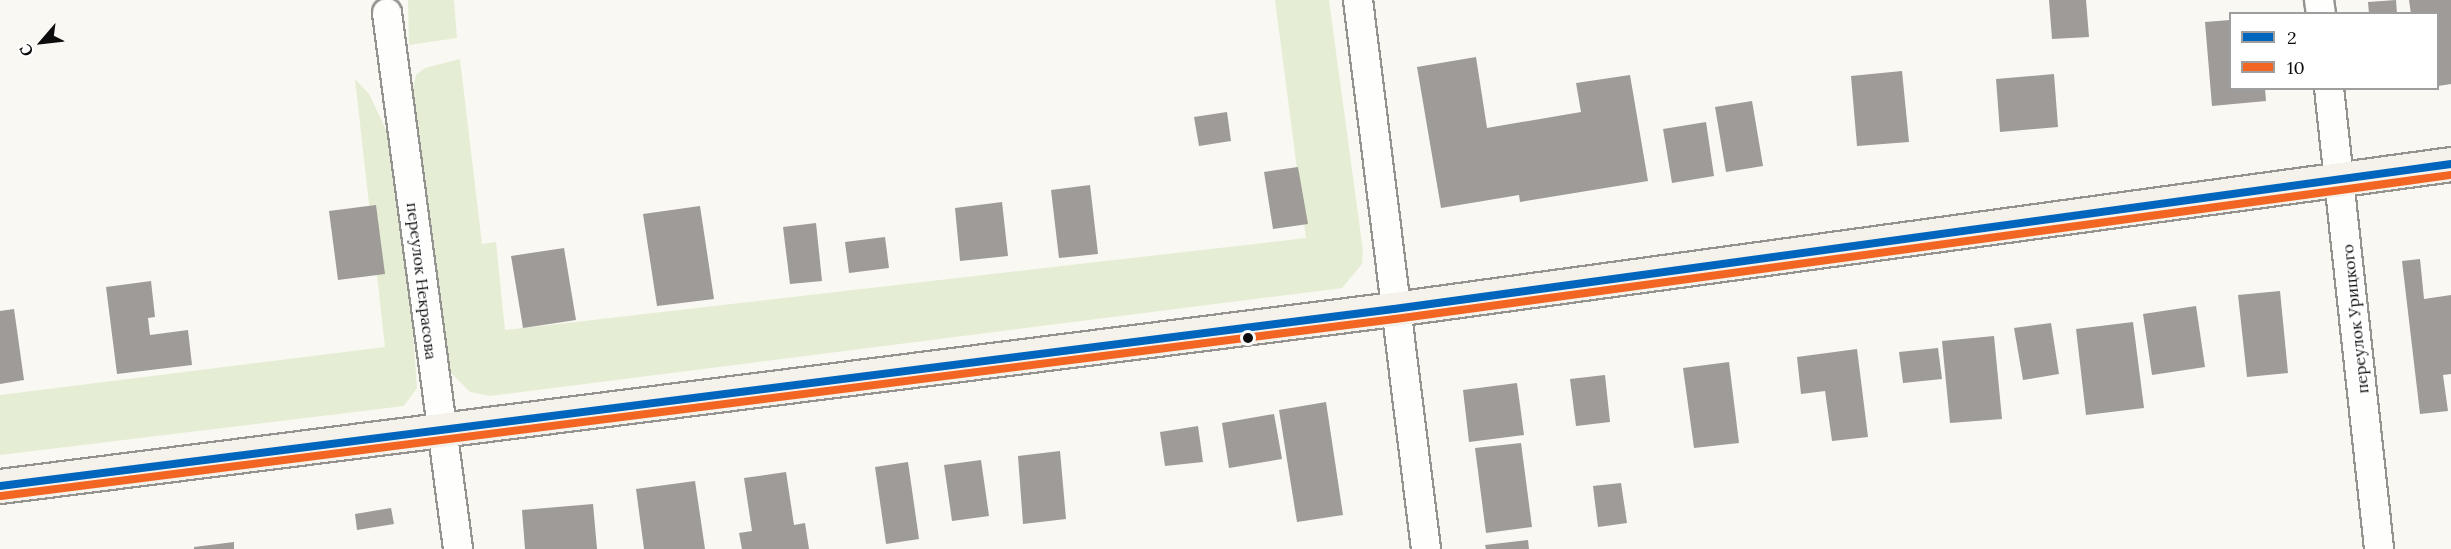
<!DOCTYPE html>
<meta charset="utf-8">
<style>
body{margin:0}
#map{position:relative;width:2451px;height:549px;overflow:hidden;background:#faf8f2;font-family:Lora,serif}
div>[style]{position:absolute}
.green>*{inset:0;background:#e5eed4}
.building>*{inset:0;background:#9e9b98}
.roads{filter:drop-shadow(2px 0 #949390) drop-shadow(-2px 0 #949390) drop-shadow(0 2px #949390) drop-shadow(0 -2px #949390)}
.street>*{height:28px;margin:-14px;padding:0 14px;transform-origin:14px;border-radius:14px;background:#fefefd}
.secondary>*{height:33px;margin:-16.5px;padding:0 16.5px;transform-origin:16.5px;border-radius:16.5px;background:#f4f2ea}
.bus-1>*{height:8px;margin:-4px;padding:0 4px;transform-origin:4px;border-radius:4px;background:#0065bd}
.bus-2>*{height:8px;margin:-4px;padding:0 4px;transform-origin:4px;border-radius:4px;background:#f26522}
.dots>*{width:16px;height:16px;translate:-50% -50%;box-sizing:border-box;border:3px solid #fff;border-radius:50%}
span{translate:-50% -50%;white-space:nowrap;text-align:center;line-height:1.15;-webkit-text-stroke:6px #fff;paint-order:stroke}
.street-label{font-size:16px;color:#0d0d0d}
.legend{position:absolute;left:2229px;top:12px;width:210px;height:78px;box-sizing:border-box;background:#fff;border:2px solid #9e9e9e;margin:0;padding:8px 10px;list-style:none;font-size:18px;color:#0d0d0d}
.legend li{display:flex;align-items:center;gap:12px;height:30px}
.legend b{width:30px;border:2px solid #9e9e9e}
.north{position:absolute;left:12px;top:12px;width:60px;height:60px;-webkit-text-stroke:4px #fff;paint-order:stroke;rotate:242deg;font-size:16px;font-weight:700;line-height:24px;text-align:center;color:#0d0d0d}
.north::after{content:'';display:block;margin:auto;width:21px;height:27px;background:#0d0d0d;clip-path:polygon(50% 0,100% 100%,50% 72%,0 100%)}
</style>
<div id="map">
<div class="green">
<div style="clip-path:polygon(408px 0,454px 0,457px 38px,409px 45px)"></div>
<div style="clip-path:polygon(1275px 0,1329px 0,1363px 251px,1362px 264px,1342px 288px,490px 396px,470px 392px,449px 371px,416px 146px,412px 92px,416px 75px,425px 68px,460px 59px,482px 244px,496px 242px,505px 330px,1306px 238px)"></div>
<div style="clip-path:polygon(355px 79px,369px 94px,389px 136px,406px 232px,417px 388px,404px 406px,0 455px,0 395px,385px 347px)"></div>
</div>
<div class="building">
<div style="clip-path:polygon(2049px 0,2086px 0,2089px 37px,2052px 39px)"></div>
<div style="clip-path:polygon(2396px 0,2397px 14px,2369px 14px,2368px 2px)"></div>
<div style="clip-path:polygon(2409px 0,2451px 0,2451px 84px,2438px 86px,2438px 14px,2411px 14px)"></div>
<div style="clip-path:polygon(2230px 20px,2230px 88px,2265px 88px,2266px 101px,2212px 106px,2205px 22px)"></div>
<div style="clip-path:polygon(1476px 57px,1487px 128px,1581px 112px,1576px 83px,1630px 75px,1648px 181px,1520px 202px,1519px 195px,1441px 208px,1417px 67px)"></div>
<div style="clip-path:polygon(1902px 71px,1909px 142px,1857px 146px,1851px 76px)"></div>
<div style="clip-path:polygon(2054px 74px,2058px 127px,2000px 132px,1996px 79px)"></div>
<div style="clip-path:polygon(1752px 101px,1763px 166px,1726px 172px,1715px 107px)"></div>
<div style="clip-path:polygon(1227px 112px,1231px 141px,1199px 146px,1194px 117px)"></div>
<div style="clip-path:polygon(1706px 122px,1714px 176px,1672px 183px,1663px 129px)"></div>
<div style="clip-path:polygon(1298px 167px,1308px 224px,1273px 229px,1264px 172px)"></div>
<div style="clip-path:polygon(1090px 185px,1098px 254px,1059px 258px,1051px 190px)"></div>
<div style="clip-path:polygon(1002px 202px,1008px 256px,960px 261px,955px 208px)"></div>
<div style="clip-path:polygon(376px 205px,385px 274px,338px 280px,329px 211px)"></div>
<div style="clip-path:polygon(700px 206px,714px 299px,657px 306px,643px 214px)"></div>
<div style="clip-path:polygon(816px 223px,822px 281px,790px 284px,783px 227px)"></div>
<div style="clip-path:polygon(885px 237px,889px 268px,849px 273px,845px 242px)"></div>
<div style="clip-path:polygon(564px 248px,576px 320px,523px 328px,511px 256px)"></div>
<div style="clip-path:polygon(2420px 259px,2424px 299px,2451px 295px,2451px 374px,2443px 375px,2448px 411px,2420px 414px,2402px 261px)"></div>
<div style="clip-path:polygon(151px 281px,155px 317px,148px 318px,150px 335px,188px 330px,192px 365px,117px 374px,106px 287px)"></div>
<div style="clip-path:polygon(2280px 291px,2288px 373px,2247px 377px,2238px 295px)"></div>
<div style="clip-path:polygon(2196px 306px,2205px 367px,2152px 375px,2143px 314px)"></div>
<div style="clip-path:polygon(14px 309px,24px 380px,0 384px,0 311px)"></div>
<div style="clip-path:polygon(2133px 322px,2144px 408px,2086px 415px,2076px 329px)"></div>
<div style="clip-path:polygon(2051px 323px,2059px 374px,2023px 380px,2014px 328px)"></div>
<div style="clip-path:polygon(1994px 336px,2002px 419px,1950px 423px,1942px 341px)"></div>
<div style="clip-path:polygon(1938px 348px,1942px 379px,1903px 383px,1899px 352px)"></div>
<div style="clip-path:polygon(1857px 349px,1868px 437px,1832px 441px,1825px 391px,1801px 394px,1797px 357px)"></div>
<div style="clip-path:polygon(1729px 362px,1739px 443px,1694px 448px,1683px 368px)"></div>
<div style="clip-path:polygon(1605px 375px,1610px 422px,1576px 426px,1570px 379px)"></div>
<div style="clip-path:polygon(1517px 383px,1524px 435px,1469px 442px,1463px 390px)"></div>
<div style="clip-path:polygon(1326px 402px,1343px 515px,1297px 522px,1279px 410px)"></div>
<div style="clip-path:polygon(1274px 414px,1282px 459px,1229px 468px,1222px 423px)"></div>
<div style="clip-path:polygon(1198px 426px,1203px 462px,1165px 466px,1160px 432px)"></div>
<div style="clip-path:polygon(1521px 443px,1532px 527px,1486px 533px,1475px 448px)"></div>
<div style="clip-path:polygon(1060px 451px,1066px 519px,1023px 524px,1018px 456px)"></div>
<div style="clip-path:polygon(981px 460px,989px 516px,952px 521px,944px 465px)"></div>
<div style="clip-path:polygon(908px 462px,919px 539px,886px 544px,875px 467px)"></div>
<div style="clip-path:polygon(786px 472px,794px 525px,805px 523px,809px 549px,742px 549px,739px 533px,752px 531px,744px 478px)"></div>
<div style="clip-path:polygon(695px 481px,705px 549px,644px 549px,636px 489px)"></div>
<div style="clip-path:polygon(1621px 483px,1627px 523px,1598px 527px,1593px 486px)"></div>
<div style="clip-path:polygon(593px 504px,597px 549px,525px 549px,522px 510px)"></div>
<div style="clip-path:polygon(391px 508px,394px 524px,357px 530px,355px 514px)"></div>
<div style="clip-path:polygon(1528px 540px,1529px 549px,1486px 549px,1485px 545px)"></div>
<div style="clip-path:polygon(234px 542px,234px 549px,194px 549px,194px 547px)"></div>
</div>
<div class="roads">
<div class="street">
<div style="left:1358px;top:0;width:553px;rotate:82.94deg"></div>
<div style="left:2319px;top:0;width:14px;rotate:82deg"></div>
<div style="left:387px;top:13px;width:541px;rotate:82.45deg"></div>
<div style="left:2329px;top:88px;width:464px;rotate:83.8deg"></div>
</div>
<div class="secondary">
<div style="left:0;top:486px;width:1405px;rotate:-7.24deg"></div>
<div style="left:1394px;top:309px;width:1067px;rotate:-7.81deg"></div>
</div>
</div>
<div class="bus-1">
<div style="left:0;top:486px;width:1405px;rotate:-7.24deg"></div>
<div style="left:1394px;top:309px;width:1067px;rotate:-7.81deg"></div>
</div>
<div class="bus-2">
<div style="left:1px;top:496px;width:1405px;rotate:-7.24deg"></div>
<div style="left:1395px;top:319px;width:1066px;rotate:-7.77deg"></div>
</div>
<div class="dots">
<div style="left:1248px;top:338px;background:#0d0d0d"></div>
</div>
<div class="street-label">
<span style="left:422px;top:281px;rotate:83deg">переулок Некрасова</span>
<span style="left:2355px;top:319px;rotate:-96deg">переулок Урицкого</span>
</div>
<ul class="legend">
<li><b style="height:8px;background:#0065bd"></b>2</li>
<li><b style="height:8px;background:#f26522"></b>10</li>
</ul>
<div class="north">С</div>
</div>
